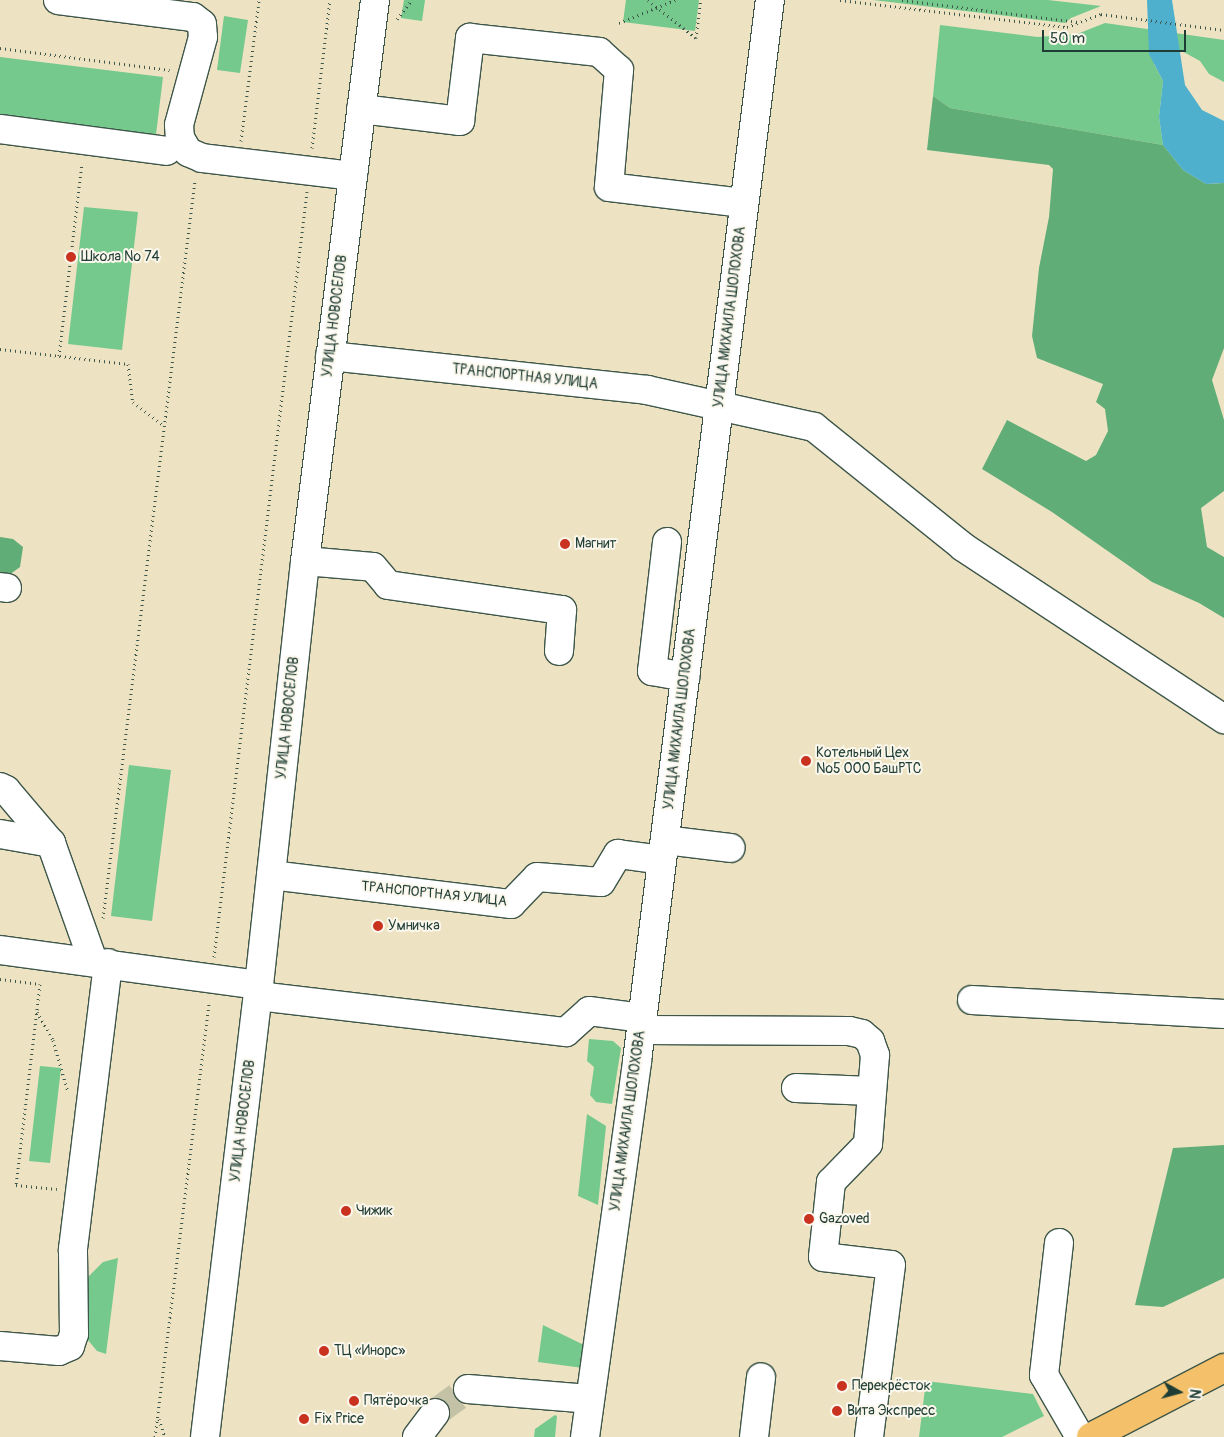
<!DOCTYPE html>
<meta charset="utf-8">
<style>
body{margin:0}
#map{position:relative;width:1224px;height:1437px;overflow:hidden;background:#ede3c3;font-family:Pangolin,sans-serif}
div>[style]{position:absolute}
.green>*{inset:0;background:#75c98c}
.forest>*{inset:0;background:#60ad78}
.water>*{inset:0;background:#4eb0cd}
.minor-tunnel>*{height:28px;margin-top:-14px;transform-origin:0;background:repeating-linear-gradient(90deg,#c4c2a6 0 28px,transparent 0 42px)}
.path>*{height:3px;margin-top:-1.5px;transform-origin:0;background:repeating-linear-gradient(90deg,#3e5649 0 1px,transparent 0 5px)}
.roads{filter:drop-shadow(1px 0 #3e5649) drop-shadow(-1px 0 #3e5649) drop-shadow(0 1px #3e5649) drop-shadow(0 -1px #3e5649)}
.minor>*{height:28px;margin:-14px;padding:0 14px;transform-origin:14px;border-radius:14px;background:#fff}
.major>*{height:28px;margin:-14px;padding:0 14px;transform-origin:14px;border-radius:14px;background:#f4c16a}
.dots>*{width:14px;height:14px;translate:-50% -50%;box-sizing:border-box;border:2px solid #fbf7ec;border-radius:50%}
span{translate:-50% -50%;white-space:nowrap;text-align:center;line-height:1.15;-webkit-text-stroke:4px #fbf7ec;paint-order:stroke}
.poi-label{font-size:14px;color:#1f3d34}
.left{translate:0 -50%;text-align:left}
.street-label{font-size:14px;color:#1f3d34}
.north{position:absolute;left:1154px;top:1367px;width:50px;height:50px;-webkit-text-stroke:4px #fbf7ec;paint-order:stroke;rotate:97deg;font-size:14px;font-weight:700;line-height:20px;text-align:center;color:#1f3d34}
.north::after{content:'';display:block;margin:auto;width:18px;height:22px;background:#1f3d34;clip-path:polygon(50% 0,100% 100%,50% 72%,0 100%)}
.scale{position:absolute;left:1042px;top:30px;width:144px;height:22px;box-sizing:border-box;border:2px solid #1f3d34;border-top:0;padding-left:6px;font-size:15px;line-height:18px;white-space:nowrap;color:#1f3d34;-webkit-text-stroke:4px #fbf7ec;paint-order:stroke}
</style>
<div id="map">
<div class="green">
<div style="clip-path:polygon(404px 0,425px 0,422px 21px,401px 18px)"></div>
<div style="clip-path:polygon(626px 0,699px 0,695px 31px,623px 22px)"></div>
<div style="clip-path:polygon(873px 0,1048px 0,1101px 6px,1071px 18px,1065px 23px)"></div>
<div style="clip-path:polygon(224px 16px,248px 20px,240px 73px,217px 70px)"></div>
<div style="clip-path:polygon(1105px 23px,1224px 40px,1224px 82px,1209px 74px,1200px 61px,1180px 50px,1154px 64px,1163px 81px,1159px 117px,1163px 145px,950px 108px,933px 96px,940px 25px,1038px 37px,1077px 34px)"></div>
<div style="clip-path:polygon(0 57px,163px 77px,155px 143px,0 123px)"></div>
<div style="clip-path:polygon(84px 207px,138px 212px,122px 350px,68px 344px)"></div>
<div style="clip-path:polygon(129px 765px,171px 770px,152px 921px,111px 916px)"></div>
<div style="clip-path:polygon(589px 1039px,613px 1041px,621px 1048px,612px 1104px,596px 1102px,590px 1095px,594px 1067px,587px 1061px)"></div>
<div style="clip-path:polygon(40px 1066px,61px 1068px,50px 1163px,29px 1161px)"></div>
<div style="clip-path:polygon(587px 1114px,606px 1126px,598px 1205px,578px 1196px)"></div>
<div style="clip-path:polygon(118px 1258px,106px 1354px,97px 1351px,83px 1334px,82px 1295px,89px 1276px,103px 1262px)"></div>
<div style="clip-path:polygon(543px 1325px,586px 1346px,583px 1368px,538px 1362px)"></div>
<div style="clip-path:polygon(926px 1381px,1033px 1394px,1044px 1416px,1002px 1437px,919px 1437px)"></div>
<div style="clip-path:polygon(555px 1415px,557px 1416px,555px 1437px,534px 1437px,535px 1429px)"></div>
</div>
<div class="forest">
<div style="clip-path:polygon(933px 96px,950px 108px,1163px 145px,1183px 170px,1206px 184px,1224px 183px,1224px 348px,1212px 380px,1224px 420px,1224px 491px,1201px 508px,1207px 547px,1224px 557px,1224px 618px,1199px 603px,1152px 582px,1052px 512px,982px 469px,1007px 420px,1086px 461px,1096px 455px,1108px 431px,1105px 409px,1096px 402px,1103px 384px,1037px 358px,1032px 336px,1039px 268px,1049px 217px,1053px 169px,1049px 165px,927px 150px)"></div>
<div style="clip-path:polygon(0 537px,13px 539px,23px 547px,20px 567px,9px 575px,0 574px)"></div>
<div style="clip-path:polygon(1224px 1145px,1224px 1278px,1163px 1307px,1135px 1305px,1173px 1148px)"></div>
</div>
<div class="water">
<div style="clip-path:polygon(1147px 0,1172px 0,1185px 85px,1202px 110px,1224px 121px,1224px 183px,1206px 184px,1183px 170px,1163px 145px,1159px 117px,1163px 81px,1149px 54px)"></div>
</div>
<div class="minor-tunnel">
<div style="left:435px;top:1413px;width:41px;rotate:-36deg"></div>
</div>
<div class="path">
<div style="left:648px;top:0;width:61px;rotate:38.4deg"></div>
<div style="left:840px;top:0;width:229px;rotate:6.8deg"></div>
<div style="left:1067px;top:27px;width:36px;rotate:-21deg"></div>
<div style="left:1101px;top:14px;width:124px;rotate:7.4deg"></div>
<div style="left:902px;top:0;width:177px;rotate:7.1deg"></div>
<div style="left:397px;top:19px;width:24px;rotate:-52deg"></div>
<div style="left:619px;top:23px;width:61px;rotate:-22.3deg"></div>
<div style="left:696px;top:38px;width:38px;rotate:-83deg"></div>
<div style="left:0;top:48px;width:171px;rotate:7.4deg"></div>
<div style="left:241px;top:141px;width:142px;rotate:-82.7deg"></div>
<div style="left:312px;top:148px;width:149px;rotate:-83.1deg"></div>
<div style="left:0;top:349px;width:129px;rotate:6.7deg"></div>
<div style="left:128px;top:364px;width:38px;rotate:83deg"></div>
<div style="left:133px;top:402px;width:39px;rotate:37deg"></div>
<div style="left:59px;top:356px;width:194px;rotate:-83.2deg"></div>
<div style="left:103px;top:918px;width:744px;rotate:-82.89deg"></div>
<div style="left:214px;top:957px;width:771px;rotate:-83.07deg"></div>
<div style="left:0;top:979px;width:40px;rotate:7.1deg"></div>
<div style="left:40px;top:984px;width:202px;rotate:96.8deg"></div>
<div style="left:16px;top:1185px;width:41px;rotate:5.6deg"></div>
<div style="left:37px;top:1012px;width:32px;rotate:60deg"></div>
<div style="left:53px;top:1040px;width:54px;rotate:73.9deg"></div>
<div style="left:159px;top:1419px;width:19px;rotate:72deg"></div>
<div style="left:155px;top:1437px;width:439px;rotate:-82.9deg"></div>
</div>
<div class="roads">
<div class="minor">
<div style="left:58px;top:0;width:136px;rotate:7.2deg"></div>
<div style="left:193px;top:17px;width:11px;rotate:38deg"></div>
<div style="left:202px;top:24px;width:13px;rotate:86deg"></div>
<div style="left:203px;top:37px;width:91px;rotate:105.3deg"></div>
<div style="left:179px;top:125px;width:13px;rotate:86deg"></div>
<div style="left:180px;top:138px;width:16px;rotate:60deg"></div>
<div style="left:188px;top:152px;width:15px;rotate:23deg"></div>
<div style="left:202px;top:158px;width:152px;rotate:6.8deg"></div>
<div style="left:361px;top:109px;width:100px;rotate:6.9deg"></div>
<div style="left:460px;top:121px;width:84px;rotate:-83.1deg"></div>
<div style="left:470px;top:38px;width:130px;rotate:6.2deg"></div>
<div style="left:599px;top:52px;width:27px;rotate:42deg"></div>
<div style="left:619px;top:70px;width:117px;rotate:94.9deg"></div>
<div style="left:609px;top:187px;width:136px;rotate:6.8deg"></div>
<div style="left:0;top:129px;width:168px;rotate:7.5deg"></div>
<div style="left:330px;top:356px;width:319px;rotate:6.1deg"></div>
<div style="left:647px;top:390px;width:171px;rotate:12.5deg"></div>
<div style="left:814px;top:427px;width:191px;rotate:38.8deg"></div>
<div style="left:963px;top:547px;width:313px;rotate:33.4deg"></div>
<div style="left:667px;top:542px;width:130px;rotate:96.6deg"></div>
<div style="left:652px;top:671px;width:34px;rotate:10deg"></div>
<div style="left:305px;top:561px;width:68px;rotate:5deg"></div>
<div style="left:373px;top:567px;width:23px;rotate:50deg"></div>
<div style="left:388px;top:585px;width:176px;rotate:8.2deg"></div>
<div style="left:562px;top:610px;width:41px;rotate:94.2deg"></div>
<div style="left:0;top:587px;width:7px;rotate:8deg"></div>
<div style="left:0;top:787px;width:7px;rotate:27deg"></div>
<div style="left:6px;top:790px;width:70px;rotate:49.7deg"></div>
<div style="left:0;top:834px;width:52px;rotate:10deg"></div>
<div style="left:51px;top:843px;width:125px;rotate:70.4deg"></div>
<div style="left:665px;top:840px;width:66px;rotate:6.9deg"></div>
<div style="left:271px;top:875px;width:242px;rotate:6.9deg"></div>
<div style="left:511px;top:904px;width:37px;rotate:-46deg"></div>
<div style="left:537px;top:877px;width:64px;rotate:4.5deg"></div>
<div style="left:601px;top:882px;width:33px;rotate:-59deg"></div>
<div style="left:618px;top:854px;width:44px;rotate:7.8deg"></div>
<div style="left:0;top:950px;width:261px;rotate:7.7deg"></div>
<div style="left:258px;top:996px;width:310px;rotate:6.7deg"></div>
<div style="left:566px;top:1032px;width:31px;rotate:-42deg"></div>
<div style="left:589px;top:1011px;width:53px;rotate:7.5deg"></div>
<div style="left:972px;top:1000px;width:252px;rotate:3.2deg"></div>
<div style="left:641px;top:1030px;width:208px;rotate:0.3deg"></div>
<div style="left:849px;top:1031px;width:13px;rotate:13deg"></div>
<div style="left:862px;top:1034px;width:11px;rotate:41deg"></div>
<div style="left:870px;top:1041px;width:15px;rotate:70deg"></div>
<div style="left:875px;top:1055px;width:89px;rotate:94.5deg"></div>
<div style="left:868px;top:1144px;width:53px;rotate:134.2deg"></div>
<div style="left:831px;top:1182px;width:75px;rotate:96.1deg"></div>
<div style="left:823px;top:1257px;width:68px;rotate:6.7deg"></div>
<div style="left:891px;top:1265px;width:173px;rotate:97.3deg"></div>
<div style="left:796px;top:1088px;width:76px;rotate:2.3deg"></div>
<div style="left:1059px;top:1243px;width:133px;rotate:96.5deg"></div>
<div style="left:1044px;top:1375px;width:72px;rotate:59.9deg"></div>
<div style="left:0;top:1346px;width:59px;rotate:4.8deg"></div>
<div style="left:59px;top:1351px;width:12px;rotate:-24deg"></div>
<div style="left:70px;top:1346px;width:13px;rotate:-72deg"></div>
<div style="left:74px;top:1334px;width:85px;rotate:-90.7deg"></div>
<div style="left:73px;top:1249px;width:288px;rotate:-83deg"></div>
<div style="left:468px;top:1389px;width:121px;rotate:4.7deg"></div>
<div style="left:205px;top:1437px;width:455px;rotate:-83.2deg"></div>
<div style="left:259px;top:985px;width:426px;rotate:-83.8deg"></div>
<div style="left:305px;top:561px;width:565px;rotate:-82.89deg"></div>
<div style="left:417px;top:1437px;width:30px;rotate:-53deg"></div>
<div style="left:585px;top:1437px;width:380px;rotate:-82.1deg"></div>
<div style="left:637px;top:1061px;width:1069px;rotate:-82.86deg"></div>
<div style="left:754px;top:1437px;width:60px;rotate:-83.3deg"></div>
</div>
<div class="major">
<div style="left:1091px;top:1437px;width:150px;rotate:-27.4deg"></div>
</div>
</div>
<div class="dots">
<div style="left:71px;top:257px;background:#c8321e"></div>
<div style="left:565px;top:544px;background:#c8321e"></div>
<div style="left:806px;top:761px;background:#c8321e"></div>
<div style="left:378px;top:926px;background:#c8321e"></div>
<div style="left:346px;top:1211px;background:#c8321e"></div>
<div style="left:809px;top:1219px;background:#c8321e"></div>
<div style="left:324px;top:1351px;background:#c8321e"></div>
<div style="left:842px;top:1386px;background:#c8321e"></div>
<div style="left:354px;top:1401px;background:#c8321e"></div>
<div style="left:837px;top:1411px;background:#c8321e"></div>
<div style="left:304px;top:1419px;background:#c8321e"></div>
</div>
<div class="poi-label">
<span class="left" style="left:81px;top:257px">Школа № 74</span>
<span class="left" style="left:575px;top:544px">Магнит</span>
<span class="left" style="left:816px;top:761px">Котельный Цех<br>№5 ООО БашРТС</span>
<span class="left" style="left:388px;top:926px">Умничка</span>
<span class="left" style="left:356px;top:1211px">Чижик</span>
<span class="left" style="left:819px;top:1219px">Gazoved</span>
<span class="left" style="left:334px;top:1351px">ТЦ «Инорс»</span>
<span class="left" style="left:852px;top:1386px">Перекрёсток</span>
<span class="left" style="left:364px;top:1401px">Пятёрочка</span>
<span class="left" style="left:847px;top:1411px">Вита Экспресс</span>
<span class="left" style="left:314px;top:1419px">Fix Price</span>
</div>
<div class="street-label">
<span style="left:335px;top:316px;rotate:-83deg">УЛИЦА НОВОСЁЛОВ</span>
<span style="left:730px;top:317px;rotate:-83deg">УЛИЦА МИХАИЛА ШОЛОХОВА</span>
<span style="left:525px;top:377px;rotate:6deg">ТРАНСПОРТНАЯ УЛИЦА</span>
<span style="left:288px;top:718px;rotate:-84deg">УЛИЦА НОВОСЁЛОВ</span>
<span style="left:680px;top:719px;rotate:-83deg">УЛИЦА МИХАИЛА ШОЛОХОВА</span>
<span style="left:434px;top:894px;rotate:6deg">ТРАНСПОРТНАЯ УЛИЦА</span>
<span style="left:243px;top:1121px;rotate:-83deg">УЛИЦА НОВОСЁЛОВ</span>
<span style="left:628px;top:1121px;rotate:-82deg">УЛИЦА МИХАИЛА ШОЛОХОВА</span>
</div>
<div class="north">N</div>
<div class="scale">50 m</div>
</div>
